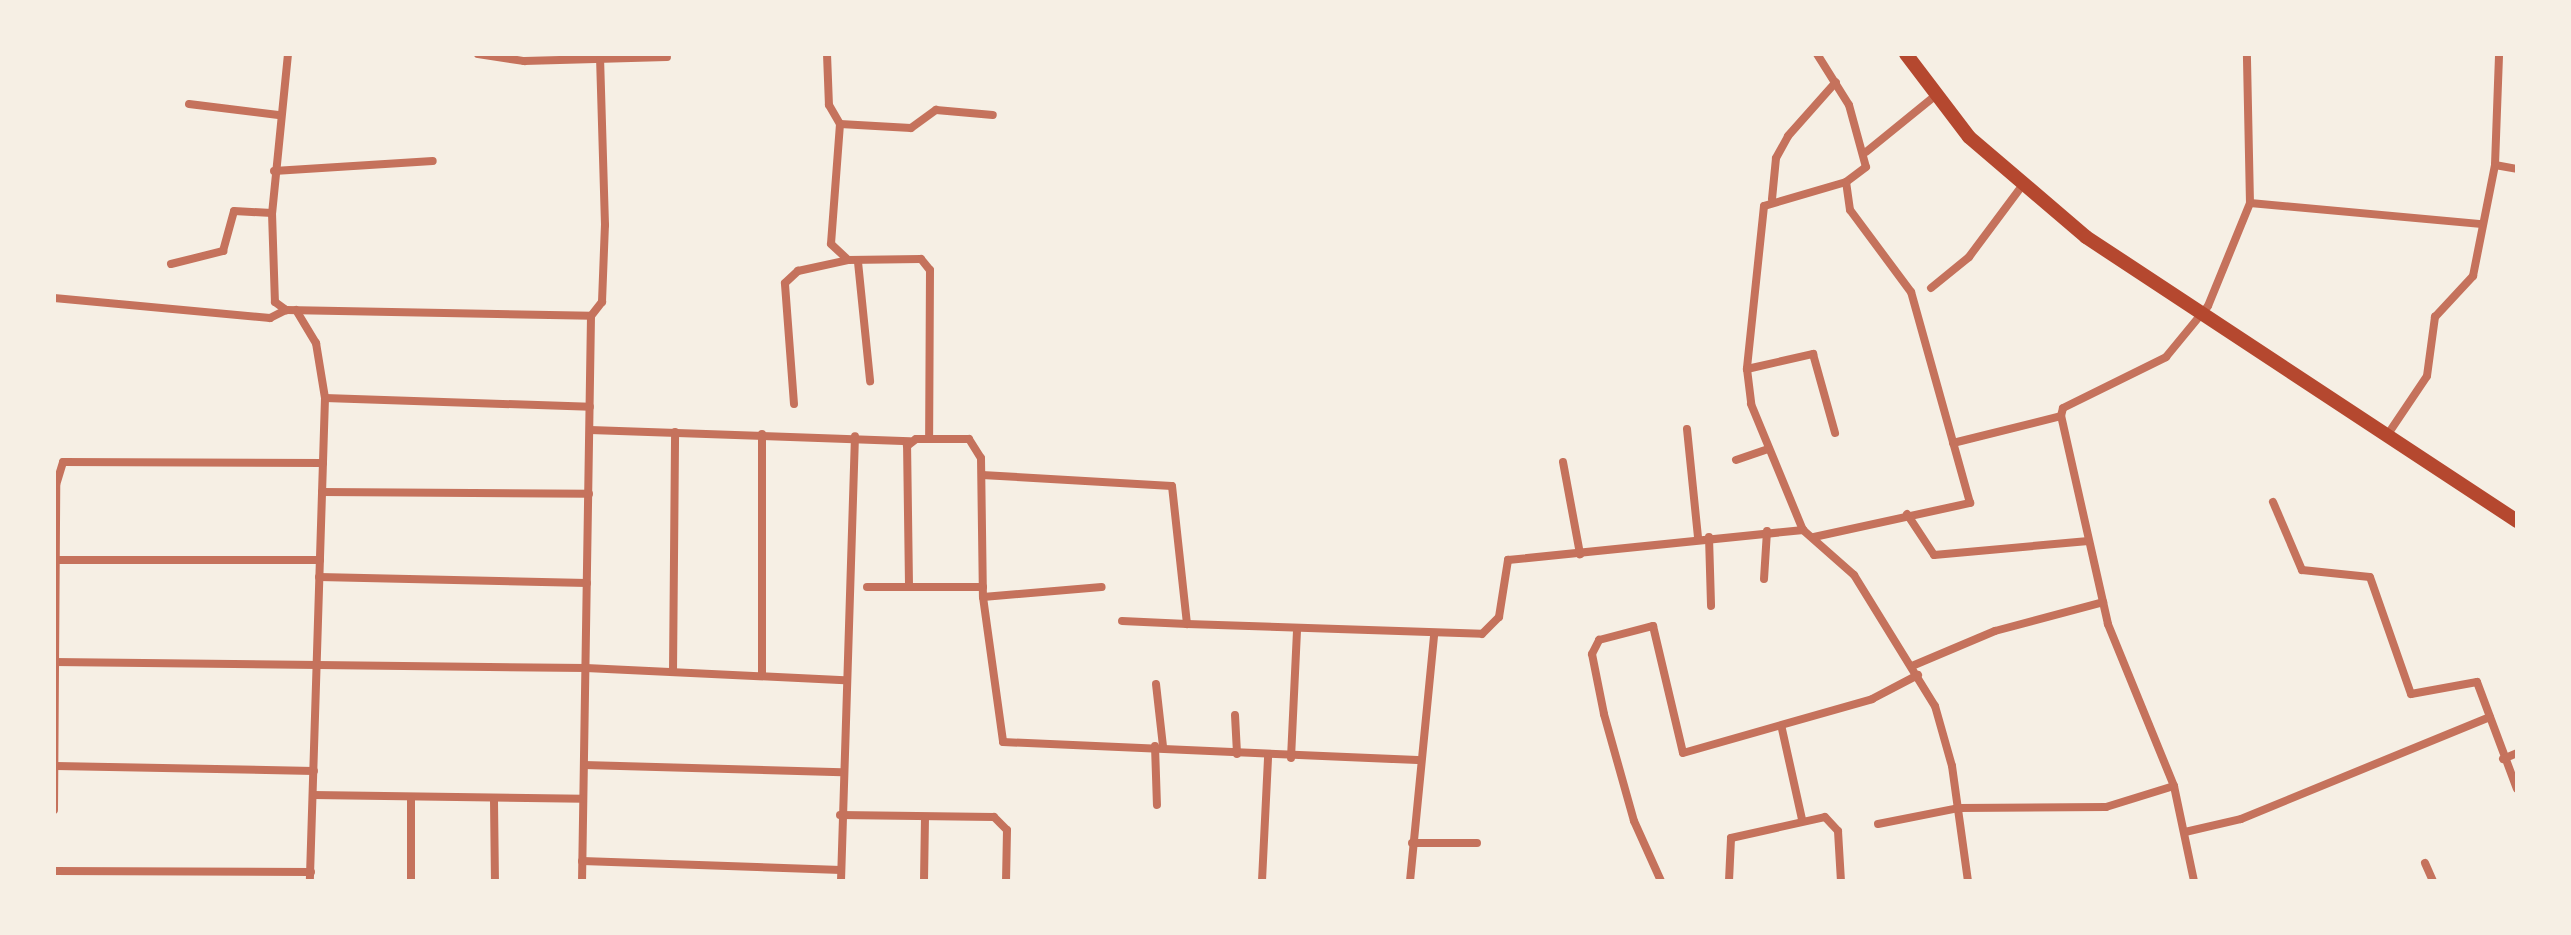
<!DOCTYPE html>
<style>
body{margin:0}
#map{position:relative;width:2571px;height:935px;overflow:hidden;background:#f6efe4;font-family:Commissioner,sans-serif}
div>[style]{position:absolute}
.minor>*{height:8px;margin:-4px;padding:0 4px;transform-origin:4px;border-radius:4px;background:#c5725c}
.primary>*{height:14px;margin:-7px;padding:0 7px;transform-origin:7px;border-radius:7px;background:#b5482f}
span{translate:-50% -50%;white-space:nowrap;text-align:center;line-height:1.15;-webkit-text-stroke:8px #f6efe4;paint-order:stroke}
.frame{position:absolute;inset:0;border:56px solid #f6efe4;pointer-events:none}
</style>
<div id="map">
<div class="minor">
<div style="left:288px;top:54px;width:160px;rotate:95.7deg"></div>
<div style="left:272px;top:213px;width:89px;rotate:88.1deg"></div>
<div style="left:275px;top:302px;width:14px;rotate:36deg"></div>
<div style="left:286px;top:310px;width:305px;rotate:1.1deg"></div>
<div style="left:591px;top:316px;width:565px;rotate:90.91deg"></div>
<div style="left:478px;top:54px;width:47px;rotate:8.7deg"></div>
<div style="left:524px;top:61px;width:143px;rotate:-1.6deg"></div>
<div style="left:827px;top:54px;width:51px;rotate:87.8deg"></div>
<div style="left:829px;top:105px;width:22px;rotate:60deg"></div>
<div style="left:840px;top:124px;width:120px;rotate:94.3deg"></div>
<div style="left:831px;top:244px;width:23px;rotate:43deg"></div>
<div style="left:848px;top:260px;width:73px;rotate:-0.8deg"></div>
<div style="left:921px;top:259px;width:14px;rotate:51deg"></div>
<div style="left:930px;top:270px;width:168px;rotate:90.3deg"></div>
<div style="left:1817px;top:54px;width:60px;rotate:57.9deg"></div>
<div style="left:1849px;top:105px;width:64px;rotate:74.7deg"></div>
<div style="left:1866px;top:167px;width:25px;rotate:143deg"></div>
<div style="left:1846px;top:182px;width:85px;rotate:163.7deg"></div>
<div style="left:1764px;top:206px;width:164px;rotate:96deg"></div>
<div style="left:1747px;top:369px;width:35px;rotate:83deg"></div>
<div style="left:1751px;top:404px;width:136px;rotate:67.6deg"></div>
<div style="left:1803px;top:530px;width:68px;rotate:41.4deg"></div>
<div style="left:1854px;top:575px;width:154px;rotate:58.3deg"></div>
<div style="left:1935px;top:706px;width:62px;rotate:74.2deg"></div>
<div style="left:1952px;top:766px;width:116px;rotate:82.1deg"></div>
<div style="left:189px;top:104px;width:90px;rotate:7deg"></div>
<div style="left:840px;top:124px;width:71px;rotate:3.2deg"></div>
<div style="left:911px;top:128px;width:31px;rotate:-36deg"></div>
<div style="left:936px;top:110px;width:57px;rotate:5deg"></div>
<div style="left:1866px;top:152px;width:89px;rotate:-39.1deg"></div>
<div style="left:2495px;top:165px;width:22px;rotate:10deg"></div>
<div style="left:274px;top:171px;width:159px;rotate:-3.6deg"></div>
<div style="left:1772px;top:199px;width:41px;rotate:-84.4deg"></div>
<div style="left:1776px;top:158px;width:25px;rotate:-61deg"></div>
<div style="left:1788px;top:136px;width:72px;rotate:-48.4deg"></div>
<div style="left:2250px;top:203px;width:233px;rotate:5.2deg"></div>
<div style="left:858px;top:262px;width:120px;rotate:84.2deg"></div>
<div style="left:171px;top:264px;width:54px;rotate:-14deg"></div>
<div style="left:223px;top:251px;width:41px;rotate:-74.6deg"></div>
<div style="left:234px;top:211px;width:38px;rotate:3deg"></div>
<div style="left:1931px;top:288px;width:49px;rotate:-39.2deg"></div>
<div style="left:1969px;top:257px;width:89px;rotate:-53.3deg"></div>
<div style="left:54px;top:298px;width:217px;rotate:5.3deg"></div>
<div style="left:270px;top:318px;width:18px;rotate:-27deg"></div>
<div style="left:296px;top:310px;width:39px;rotate:59deg"></div>
<div style="left:316px;top:343px;width:56px;rotate:80.7deg"></div>
<div style="left:325px;top:398px;width:483px;rotate:91.8deg"></div>
<div style="left:591px;top:316px;width:18px;rotate:-52deg"></div>
<div style="left:602px;top:302px;width:77px;rotate:-87.8deg"></div>
<div style="left:605px;top:225px;width:165px;rotate:-91.7deg"></div>
<div style="left:1747px;top:369px;width:68px;rotate:-12.8deg"></div>
<div style="left:1813px;top:354px;width:82px;rotate:74.4deg"></div>
<div style="left:325px;top:398px;width:265px;rotate:1.9deg"></div>
<div style="left:794px;top:404px;width:121px;rotate:-94.3deg"></div>
<div style="left:785px;top:283px;width:18px;rotate:-43deg"></div>
<div style="left:798px;top:271px;width:51px;rotate:-12.4deg"></div>
<div style="left:1687px;top:429px;width:110px;rotate:84.2deg"></div>
<div style="left:590px;top:430px;width:320px;rotate:2deg"></div>
<div style="left:2386px;top:437px;width:73px;rotate:-56.1deg"></div>
<div style="left:2427px;top:376px;width:60px;rotate:-82.3deg"></div>
<div style="left:2435px;top:317px;width:56px;rotate:-47.2deg"></div>
<div style="left:2473px;top:276px;width:113px;rotate:-78.8deg"></div>
<div style="left:2495px;top:165px;width:111px;rotate:-87.9deg"></div>
<div style="left:1953px;top:443px;width:111px;rotate:-14deg"></div>
<div style="left:1736px;top:460px;width:34px;rotate:-19deg"></div>
<div style="left:1563px;top:462px;width:94px;rotate:79.5deg"></div>
<div style="left:982px;top:475px;width:190px;rotate:3.3deg"></div>
<div style="left:1172px;top:486px;width:139px;rotate:83.8deg"></div>
<div style="left:1187px;top:624px;width:295px;rotate:1.9deg"></div>
<div style="left:1482px;top:634px;width:24px;rotate:-45deg"></div>
<div style="left:1499px;top:617px;width:58px;rotate:-81deg"></div>
<div style="left:1508px;top:560px;width:297px;rotate:-5.8deg"></div>
<div style="left:322px;top:492px;width:267px;rotate:0.4deg"></div>
<div style="left:2273px;top:502px;width:74px;rotate:66.9deg"></div>
<div style="left:2302px;top:570px;width:68px;rotate:5.9deg"></div>
<div style="left:2370px;top:577px;width:124px;rotate:70.7deg"></div>
<div style="left:2411px;top:694px;width:67px;rotate:-10.3deg"></div>
<div style="left:2477px;top:682px;width:114px;rotate:69.5deg"></div>
<div style="left:1907px;top:514px;width:49px;rotate:56.6deg"></div>
<div style="left:1934px;top:555px;width:155px;rotate:-5.2deg"></div>
<div style="left:1709px;top:537px;width:69px;rotate:88.3deg"></div>
<div style="left:1814px;top:537px;width:160px;rotate:-12.3deg"></div>
<div style="left:1970px;top:503px;width:219px;rotate:-105.6deg"></div>
<div style="left:1911px;top:292px;width:102px;rotate:-126.6deg"></div>
<div style="left:1850px;top:210px;width:28px;rotate:-98deg"></div>
<div style="left:57px;top:560px;width:263px"></div>
<div style="left:319px;top:577px;width:268px;rotate:1.3deg"></div>
<div style="left:1764px;top:579px;width:48px;rotate:-86.4deg"></div>
<div style="left:909px;top:585px;width:139px;rotate:-90.8deg"></div>
<div style="left:907px;top:446px;width:11px;rotate:-38deg"></div>
<div style="left:916px;top:439px;width:53px"></div>
<div style="left:969px;top:439px;width:22px;rotate:58deg"></div>
<div style="left:981px;top:458px;width:139px;rotate:89.2deg"></div>
<div style="left:983px;top:597px;width:146px;rotate:82.1deg"></div>
<div style="left:1003px;top:742px;width:415px;rotate:2.5deg"></div>
<div style="left:867px;top:587px;width:116px"></div>
<div style="left:983px;top:597px;width:119px;rotate:-4.8deg"></div>
<div style="left:1122px;top:621px;width:65px;rotate:2.6deg"></div>
<div style="left:54px;top:662px;width:532px;rotate:0.65deg"></div>
<div style="left:586px;top:668px;width:259px;rotate:2.7deg"></div>
<div style="left:1912px;top:666px;width:90px;rotate:-22.9deg"></div>
<div style="left:1995px;top:631px;width:112px;rotate:-15deg"></div>
<div style="left:673px;top:672px;width:240px;rotate:-89.5deg"></div>
<div style="left:762px;top:676px;width:242px;rotate:-90deg"></div>
<div style="left:1156px;top:684px;width:62px;rotate:83.6deg"></div>
<div style="left:1235px;top:715px;width:39px;rotate:87deg"></div>
<div style="left:1782px;top:729px;width:92px;rotate:77.5deg"></div>
<div style="left:1155px;top:746px;width:59px;rotate:88.1deg"></div>
<div style="left:1291px;top:758px;width:128px;rotate:-87.3deg"></div>
<div style="left:2503px;top:759px;width:15px;rotate:-23deg"></div>
<div style="left:584px;top:765px;width:258px;rotate:1.6deg"></div>
<div style="left:56px;top:766px;width:258px;rotate:1.1deg"></div>
<div style="left:313px;top:795px;width:270px;rotate:0.8deg"></div>
<div style="left:494px;top:801px;width:80px;rotate:89.3deg"></div>
<div style="left:54px;top:810px;width:325px;rotate:-89.6deg"></div>
<div style="left:56px;top:485px;width:24px;rotate:-73deg"></div>
<div style="left:63px;top:462px;width:260px;rotate:0.2deg"></div>
<div style="left:840px;top:815px;width:154px;rotate:0.7deg"></div>
<div style="left:994px;top:817px;width:18px;rotate:45deg"></div>
<div style="left:1007px;top:830px;width:51px;rotate:91.1deg"></div>
<div style="left:1878px;top:824px;width:83px;rotate:-11.2deg"></div>
<div style="left:1959px;top:808px;width:147px;rotate:-0.4deg"></div>
<div style="left:2106px;top:807px;width:71px;rotate:-17.2deg"></div>
<div style="left:2185px;top:832px;width:57px;rotate:-13.1deg"></div>
<div style="left:2241px;top:819px;width:269px;rotate:-22.3deg"></div>
<div style="left:1412px;top:843px;width:65px"></div>
<div style="left:582px;top:861px;width:259px;rotate:2deg"></div>
<div style="left:2425px;top:863px;width:20px;rotate:66deg"></div>
<div style="left:54px;top:871px;width:257px;rotate:0.2deg"></div>
<div style="left:411px;top:881px;width:82px;rotate:-90deg"></div>
<div style="left:841px;top:881px;width:445px;rotate:-88.2deg"></div>
<div style="left:924px;top:881px;width:64px;rotate:-89.1deg"></div>
<div style="left:1262px;top:881px;width:124px;rotate:-87.2deg"></div>
<div style="left:1410px;top:881px;width:247px;rotate:-84.4deg"></div>
<div style="left:1661px;top:881px;width:66px;rotate:-114.2deg"></div>
<div style="left:1634px;top:821px;width:111px;rotate:-105.7deg"></div>
<div style="left:1604px;top:714px;width:61px;rotate:-101.3deg"></div>
<div style="left:1592px;top:654px;width:16px;rotate:-63deg"></div>
<div style="left:1599px;top:640px;width:56px;rotate:-14.5deg"></div>
<div style="left:1653px;top:626px;width:130px;rotate:76.7deg"></div>
<div style="left:1683px;top:753px;width:197px;rotate:-15.9deg"></div>
<div style="left:1872px;top:699px;width:52px;rotate:-27.6deg"></div>
<div style="left:1729px;top:881px;width:43px;rotate:-87.3deg"></div>
<div style="left:1731px;top:838px;width:96px;rotate:-12.6deg"></div>
<div style="left:1825px;top:817px;width:19px;rotate:47deg"></div>
<div style="left:1838px;top:831px;width:50px;rotate:86.6deg"></div>
<div style="left:2194px;top:881px;width:97px;rotate:-101.9deg"></div>
<div style="left:2174px;top:786px;width:175px;rotate:-112.2deg"></div>
<div style="left:2108px;top:624px;width:213px;rotate:-102.7deg"></div>
<div style="left:2061px;top:416px;width:8px;rotate:-76deg"></div>
<div style="left:2063px;top:408px;width:115px;rotate:-26.3deg"></div>
<div style="left:2166px;top:357px;width:66px;rotate:-50.5deg"></div>
<div style="left:2208px;top:306px;width:111px;rotate:-67.8deg"></div>
<div style="left:2250px;top:203px;width:149px;rotate:-91.2deg"></div>
</div>
<div class="primary">
<div style="left:1906px;top:54px;width:104px;rotate:52.8deg"></div>
<div style="left:1969px;top:137px;width:154px;rotate:40.5deg"></div>
<div style="left:2086px;top:237px;width:516px;rotate:33.38deg"></div>
</div>
<div class="frame"></div>
</div>
